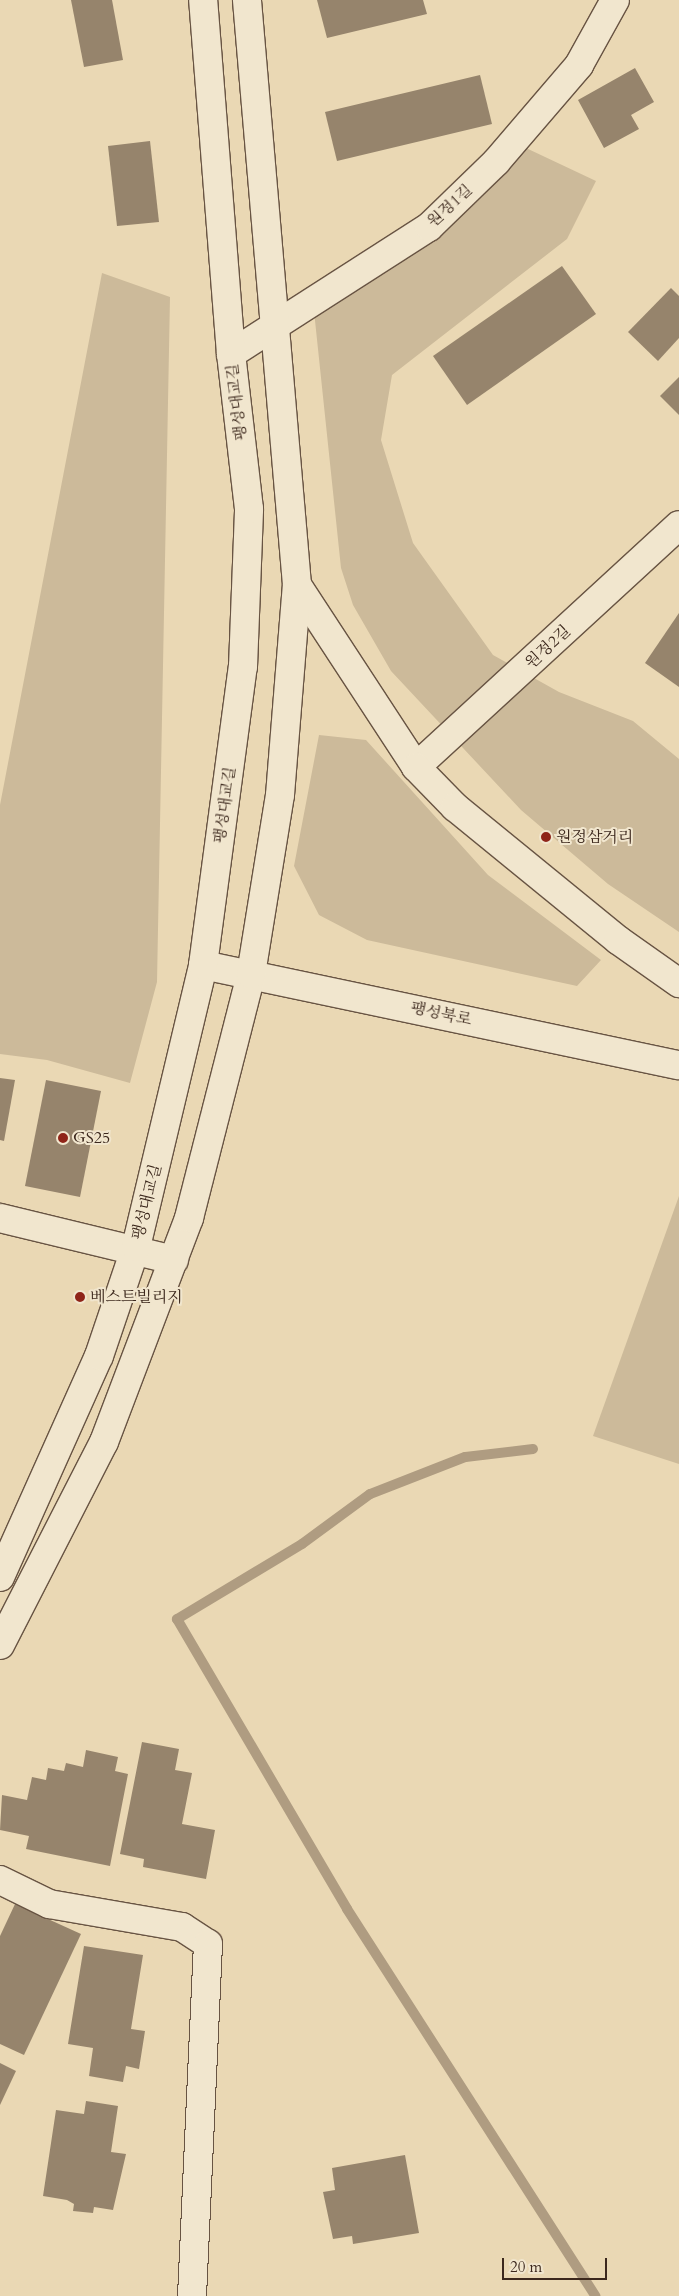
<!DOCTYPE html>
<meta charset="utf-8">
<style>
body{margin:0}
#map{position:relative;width:679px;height:2296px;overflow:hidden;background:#ead8b4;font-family:Cardo,"Noto Serif KR",serif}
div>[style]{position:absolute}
.green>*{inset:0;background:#ccba9a}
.stream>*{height:10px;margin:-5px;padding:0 5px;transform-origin:5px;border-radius:5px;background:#af9c81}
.building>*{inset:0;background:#96846c}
.roads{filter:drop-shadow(1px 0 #685443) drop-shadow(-1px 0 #685443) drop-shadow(0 1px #685443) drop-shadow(0 -1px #685443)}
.minor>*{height:28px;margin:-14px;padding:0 14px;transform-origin:14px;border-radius:14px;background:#f1e6ce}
.secondary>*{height:28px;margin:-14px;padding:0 14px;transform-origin:14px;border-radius:14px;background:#f1e6ce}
.dots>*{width:14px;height:14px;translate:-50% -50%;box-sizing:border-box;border:2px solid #f1e6ce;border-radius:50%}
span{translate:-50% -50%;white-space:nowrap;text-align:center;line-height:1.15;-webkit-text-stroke:4px #f1e6ce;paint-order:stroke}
.street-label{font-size:16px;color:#3c281d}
.poi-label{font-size:16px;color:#3c281d}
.left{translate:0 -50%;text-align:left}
.scale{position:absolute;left:502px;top:2258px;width:105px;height:22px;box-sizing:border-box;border:2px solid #3c281d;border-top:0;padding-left:6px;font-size:15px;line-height:18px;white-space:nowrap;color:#3c281d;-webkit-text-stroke:4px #f1e6ce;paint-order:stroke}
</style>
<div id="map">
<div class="green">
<div style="clip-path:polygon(526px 148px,596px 181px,567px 239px,392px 375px,381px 440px,413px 543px,493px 655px,559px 692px,633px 721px,679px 759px,679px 932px,608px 884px,521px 810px,391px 671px,353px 605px,341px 568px,314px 311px,439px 236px)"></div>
<div style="clip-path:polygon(102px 273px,170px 297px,157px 982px,130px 1083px,47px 1060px,0 1054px,0 805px)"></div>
<div style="clip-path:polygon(319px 735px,366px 740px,488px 875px,601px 960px,577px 986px,367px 940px,319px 915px,294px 866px)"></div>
<div style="clip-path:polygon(679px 1196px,679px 1464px,593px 1436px)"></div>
</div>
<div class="stream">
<div style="left:533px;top:1449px;width:68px;rotate:173.3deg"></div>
<div style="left:465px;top:1457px;width:102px;rotate:158.7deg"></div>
<div style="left:370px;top:1494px;width:84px;rotate:143.7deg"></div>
<div style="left:302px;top:1544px;width:146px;rotate:149deg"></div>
<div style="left:177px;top:1619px;width:336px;rotate:59.6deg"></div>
<div style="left:347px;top:1909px;width:460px;rotate:57.3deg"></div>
</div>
<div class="building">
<div style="clip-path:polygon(71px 0,112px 0,123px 60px,84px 67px)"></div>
<div style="clip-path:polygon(317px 0,423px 0,427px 14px,327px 38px)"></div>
<div style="clip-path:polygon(635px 68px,654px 102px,631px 115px,639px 129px,604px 148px,578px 100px)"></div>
<div style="clip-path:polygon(480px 75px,492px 124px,337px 161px,325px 112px)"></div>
<div style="clip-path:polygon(150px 141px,159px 222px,117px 226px,108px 146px)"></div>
<div style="clip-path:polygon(562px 266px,596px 314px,467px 405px,433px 356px)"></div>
<div style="clip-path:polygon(671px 288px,679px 296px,679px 338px,658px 361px,628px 332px)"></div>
<div style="clip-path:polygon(679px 377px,679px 415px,660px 396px)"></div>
<div style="clip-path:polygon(679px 613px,679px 687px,645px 663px)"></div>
<div style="clip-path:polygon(0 1078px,15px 1080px,4px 1141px,0 1140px)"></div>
<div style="clip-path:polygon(46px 1080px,101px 1091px,80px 1197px,25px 1186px)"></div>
<div style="clip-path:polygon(142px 1742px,179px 1749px,175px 1770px,192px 1773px,182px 1824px,215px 1830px,206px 1879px,143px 1867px,144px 1859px,120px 1854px)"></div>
<div style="clip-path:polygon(86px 1750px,118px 1757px,115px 1771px,128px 1774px,110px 1866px,26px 1849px,29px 1836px,0 1830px,2px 1795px,27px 1800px,32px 1777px,46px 1780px,48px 1768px,64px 1771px,66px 1763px,83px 1767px)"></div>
<div style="clip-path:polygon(15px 1904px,81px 1934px,24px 2055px,0 2044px,0 1936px)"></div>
<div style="clip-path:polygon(84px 1946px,143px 1955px,131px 2029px,145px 2031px,139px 2069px,126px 2066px,123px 2082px,89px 2076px,93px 2048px,68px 2044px)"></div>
<div style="clip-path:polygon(0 2063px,16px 2071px,0 2105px)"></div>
<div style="clip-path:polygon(86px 2101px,118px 2106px,111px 2152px,126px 2154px,113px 2210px,94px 2207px,93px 2213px,73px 2211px,74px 2204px,67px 2200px,43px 2196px,56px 2110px,84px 2114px)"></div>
<div style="clip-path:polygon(405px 2155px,419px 2233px,353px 2244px,352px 2236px,333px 2239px,323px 2192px,335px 2190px,332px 2168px)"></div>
</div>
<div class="roads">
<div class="minor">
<div style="left:231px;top:354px;width:235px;rotate:-32.7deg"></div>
<div style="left:429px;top:227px;width:93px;rotate:-44.1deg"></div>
<div style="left:496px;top:162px;width:128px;rotate:-49.4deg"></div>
<div style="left:579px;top:65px;width:74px;rotate:-61deg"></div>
<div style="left:416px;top:767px;width:357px;rotate:-42.6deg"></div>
<div style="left:0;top:1218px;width:179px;rotate:13.6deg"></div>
<div style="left:0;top:1880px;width:55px;rotate:26.1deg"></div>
<div style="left:49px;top:1904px;width:135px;rotate:9.8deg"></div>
<div style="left:182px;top:1927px;width:31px;rotate:33deg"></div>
<div style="left:208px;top:1944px;width:352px;rotate:92.6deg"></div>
</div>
<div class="secondary">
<div style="left:297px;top:585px;width:217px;rotate:56.8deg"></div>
<div style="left:416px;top:767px;width:56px;rotate:45.7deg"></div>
<div style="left:455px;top:807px;width:210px;rotate:39.2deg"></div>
<div style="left:618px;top:940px;width:75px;rotate:35.2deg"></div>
<div style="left:203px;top:965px;width:486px;rotate:11.9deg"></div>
<div style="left:0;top:1577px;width:242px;rotate:-65.9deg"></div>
<div style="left:99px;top:1356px;width:115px;rotate:-71.3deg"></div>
<div style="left:136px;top:1247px;width:290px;rotate:-76.6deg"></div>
<div style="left:203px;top:965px;width:301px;rotate:-82.4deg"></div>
<div style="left:243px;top:667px;width:158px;rotate:-87.8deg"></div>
<div style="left:249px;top:509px;width:156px;rotate:-96.6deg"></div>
<div style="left:231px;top:354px;width:355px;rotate:-94.5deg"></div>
<div style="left:0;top:1645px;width:228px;rotate:-62.9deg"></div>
<div style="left:104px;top:1442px;width:240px;rotate:-69.2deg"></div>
<div style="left:189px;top:1218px;width:252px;rotate:-75.7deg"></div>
<div style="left:251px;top:974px;width:181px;rotate:-80.8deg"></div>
<div style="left:280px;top:795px;width:211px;rotate:-85.4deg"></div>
<div style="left:297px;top:585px;width:587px;rotate:-94.89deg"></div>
</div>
</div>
<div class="dots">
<div style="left:546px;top:837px;background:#8f2418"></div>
<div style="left:63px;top:1138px;background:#8f2418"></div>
<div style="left:80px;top:1297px;background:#8f2418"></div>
</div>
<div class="street-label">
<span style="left:450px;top:206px;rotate:-43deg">원정1길</span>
<span style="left:237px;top:402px;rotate:-97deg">팽성대교길</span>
<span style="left:548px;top:647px;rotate:-43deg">원정2길</span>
<span style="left:225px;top:805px;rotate:-82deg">팽성대교길</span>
<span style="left:441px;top:1014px;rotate:12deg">팽성북로</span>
<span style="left:147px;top:1202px;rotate:-76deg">팽성대교길</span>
</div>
<div class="poi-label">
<span class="left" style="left:556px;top:837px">원정삼거리</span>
<span class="left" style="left:73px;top:1138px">GS25</span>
<span class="left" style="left:90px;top:1297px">베스트빌리지</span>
</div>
<div class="scale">20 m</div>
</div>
